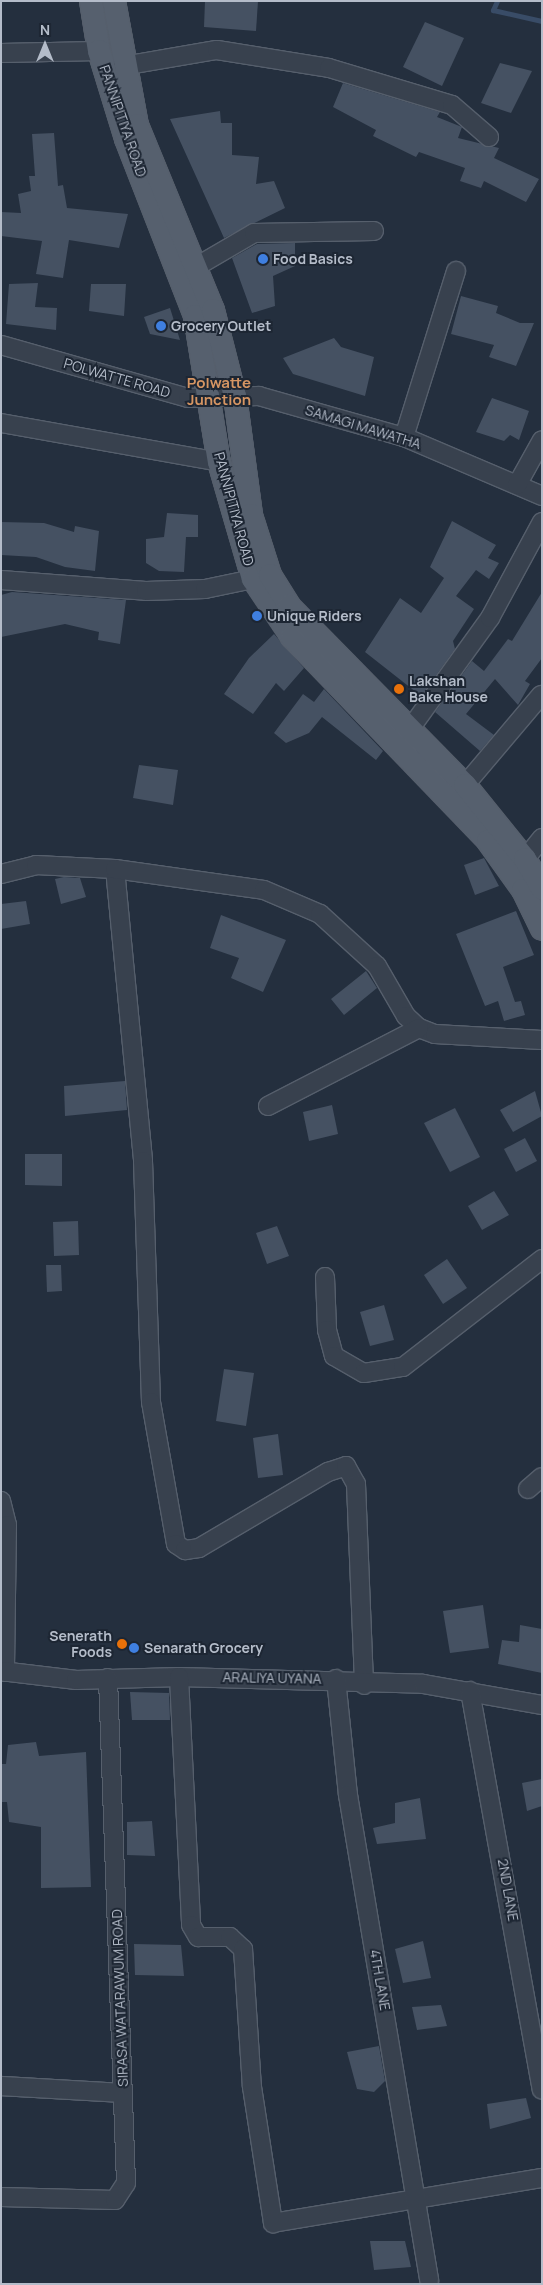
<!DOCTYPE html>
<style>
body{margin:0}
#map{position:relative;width:543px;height:2285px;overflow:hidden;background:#242f3e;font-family:Manrope,sans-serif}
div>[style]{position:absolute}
.stream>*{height:5px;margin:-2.5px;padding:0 2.5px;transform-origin:2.5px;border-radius:2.5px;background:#394c67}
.building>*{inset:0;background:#455162}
.roads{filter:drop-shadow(1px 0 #565f6c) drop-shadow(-1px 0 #565f6c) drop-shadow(0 1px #565f6c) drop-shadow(0 -1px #565f6c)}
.minor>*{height:18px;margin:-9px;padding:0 9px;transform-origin:9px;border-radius:9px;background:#38414e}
.major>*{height:22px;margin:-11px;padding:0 11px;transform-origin:11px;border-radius:11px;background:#56606e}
.dots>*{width:14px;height:14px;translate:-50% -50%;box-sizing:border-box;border:2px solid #1d2633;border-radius:50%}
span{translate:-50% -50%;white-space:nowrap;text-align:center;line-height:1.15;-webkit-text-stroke:4px #1d2633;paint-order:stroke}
.street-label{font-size:14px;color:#b4bcc9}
.poi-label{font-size:14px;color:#b4bcc9;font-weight:700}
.left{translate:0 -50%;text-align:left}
.right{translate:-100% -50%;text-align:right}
.neighbourhood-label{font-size:15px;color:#d59563;font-weight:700}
.frame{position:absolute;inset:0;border:2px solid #b4bcc9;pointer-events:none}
.north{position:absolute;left:20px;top:20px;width:50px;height:50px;-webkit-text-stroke:4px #1d2633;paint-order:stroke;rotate:0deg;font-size:14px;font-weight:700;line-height:20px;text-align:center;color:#b4bcc9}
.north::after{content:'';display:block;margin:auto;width:18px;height:22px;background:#b4bcc9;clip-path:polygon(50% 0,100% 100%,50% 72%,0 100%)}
</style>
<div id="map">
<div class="stream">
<div style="left:497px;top:1px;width:10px;rotate:114deg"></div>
<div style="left:493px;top:10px;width:50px;rotate:12.7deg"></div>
</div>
<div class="building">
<div style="clip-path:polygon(205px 1px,258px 1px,256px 31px,204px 27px)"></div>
<div style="clip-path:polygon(425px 22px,464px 38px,442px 86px,403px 67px)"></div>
<div style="clip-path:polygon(500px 63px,532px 71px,511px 113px,481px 103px)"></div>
<div style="clip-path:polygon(343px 83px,440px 112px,437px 117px,462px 127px,458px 138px,499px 148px,494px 158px,539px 179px,526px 202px,484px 181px,481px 188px,460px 181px,465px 168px,419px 152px,416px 157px,373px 136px,376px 130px,333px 107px)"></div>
<div style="clip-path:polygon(220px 111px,221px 123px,232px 123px,232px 155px,259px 157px,256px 184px,274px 181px,285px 208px,224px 238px,170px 119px)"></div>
<div style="clip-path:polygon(54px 133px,58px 186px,63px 185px,67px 208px,128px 214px,119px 248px,69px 240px,63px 278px,36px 274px,42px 241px,1px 236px,1px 212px,21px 213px,18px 194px,31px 191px,29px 176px,35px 176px,32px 134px)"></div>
<div style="clip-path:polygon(295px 243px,295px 266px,273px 276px,275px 306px,252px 313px,232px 258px,257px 244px)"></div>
<div style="clip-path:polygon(38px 283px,35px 307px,57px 308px,56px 330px,6px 324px,9px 284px)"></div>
<div style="clip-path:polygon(91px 284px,126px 284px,124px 316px,89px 311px)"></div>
<div style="clip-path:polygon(461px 296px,498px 306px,496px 313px,520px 323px,534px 323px,516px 366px,489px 357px,494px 345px,451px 334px)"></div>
<div style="clip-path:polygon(170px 308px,180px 340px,150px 334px,144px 317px)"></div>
<div style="clip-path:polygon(334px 338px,341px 347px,374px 357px,365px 396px,293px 374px,283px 358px)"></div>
<div style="clip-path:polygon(492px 398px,529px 411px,519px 440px,510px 435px,504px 441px,476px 432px)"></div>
<div style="clip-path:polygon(167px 513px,198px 515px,198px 537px,186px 537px,184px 572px,159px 571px,146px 563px,146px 539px,164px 537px)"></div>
<div style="clip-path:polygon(452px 521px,496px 545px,488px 558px,499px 563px,489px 579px,476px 570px,456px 596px,474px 609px,453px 641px,455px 649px,421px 696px,365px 652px,400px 598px,421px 613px,444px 578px,430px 567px)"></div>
<div style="clip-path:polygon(1px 522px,44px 523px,74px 532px,75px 526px,99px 531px,95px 571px,65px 567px,36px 557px,1px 555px)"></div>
<div style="clip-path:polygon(12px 592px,126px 600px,120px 644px,98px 640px,99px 632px,65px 624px,1px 637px,1px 595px)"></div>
<div style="clip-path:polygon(542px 592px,542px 658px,525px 681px,530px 684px,518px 705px,495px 679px,466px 714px,494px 735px,480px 751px,435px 712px,472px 661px,484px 671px,508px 639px,512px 641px)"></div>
<div style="clip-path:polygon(274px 634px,304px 668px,284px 691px,276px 683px,253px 714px,224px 694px,249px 658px)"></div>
<div style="clip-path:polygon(324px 689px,383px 751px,376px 760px,322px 717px,309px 733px,286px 743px,274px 733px,303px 694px,314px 702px)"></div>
<div style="clip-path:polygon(139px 765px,178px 770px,173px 805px,133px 798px)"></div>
<div style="clip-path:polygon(484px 858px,499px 886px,475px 895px,464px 865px)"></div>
<div style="clip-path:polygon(64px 877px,80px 878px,86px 897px,61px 904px,55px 879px)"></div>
<div style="clip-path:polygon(26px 901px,30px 924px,1px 929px,1px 904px)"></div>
<div style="clip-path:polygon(516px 911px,534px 955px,503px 967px,515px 1002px,521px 1001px,525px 1015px,504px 1021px,498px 1001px,485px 1006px,456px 934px)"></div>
<div style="clip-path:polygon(221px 915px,286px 940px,263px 992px,231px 978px,239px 958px,210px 948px)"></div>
<div style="clip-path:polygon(366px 971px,377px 988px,344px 1015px,331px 999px)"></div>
<div style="clip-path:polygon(125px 1081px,127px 1110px,65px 1116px,64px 1086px)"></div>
<div style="clip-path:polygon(535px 1091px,542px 1116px,513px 1132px,500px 1110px)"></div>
<div style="clip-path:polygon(332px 1105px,338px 1134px,309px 1141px,303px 1112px)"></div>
<div style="clip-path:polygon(455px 1108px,480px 1157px,450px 1172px,424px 1123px)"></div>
<div style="clip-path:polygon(525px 1138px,537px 1161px,516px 1172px,504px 1149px)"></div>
<div style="clip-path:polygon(25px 1154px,62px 1154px,62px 1186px,25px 1185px)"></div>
<div style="clip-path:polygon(494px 1191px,509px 1215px,482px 1230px,468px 1206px)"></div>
<div style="clip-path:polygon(78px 1221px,79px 1255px,54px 1256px,53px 1222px)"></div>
<div style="clip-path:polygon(277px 1226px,289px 1256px,267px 1264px,256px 1233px)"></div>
<div style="clip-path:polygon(447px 1259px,467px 1288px,443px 1304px,424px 1275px)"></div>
<div style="clip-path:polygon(46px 1265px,61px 1265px,62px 1291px,47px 1292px)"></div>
<div style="clip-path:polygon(384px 1305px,394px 1340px,370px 1346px,360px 1312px)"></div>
<div style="clip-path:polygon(224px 1369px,254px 1373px,246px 1426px,216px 1421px)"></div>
<div style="clip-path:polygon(278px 1434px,283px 1475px,258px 1478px,253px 1438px)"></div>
<div style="clip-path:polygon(483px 1605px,489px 1648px,450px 1653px,443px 1611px)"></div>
<div style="clip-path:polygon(520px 1625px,542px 1629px,542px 1673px,498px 1664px,502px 1640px,519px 1642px)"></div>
<div style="clip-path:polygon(130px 1692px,169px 1693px,170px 1720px,132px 1720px)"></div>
<div style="clip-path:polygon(36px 1742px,39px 1756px,86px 1752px,91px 1887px,41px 1888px,41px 1827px,9px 1822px,7px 1802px,1px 1802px,1px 1764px,6px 1764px,8px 1745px)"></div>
<div style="clip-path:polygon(542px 1779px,542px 1806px,527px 1811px,522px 1783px)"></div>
<div style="clip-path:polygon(420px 1798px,426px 1839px,377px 1844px,373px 1828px,395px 1823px,395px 1803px)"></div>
<div style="clip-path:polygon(152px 1821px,155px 1856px,127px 1855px,127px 1822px)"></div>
<div style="clip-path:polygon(423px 1941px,431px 1978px,403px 1983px,395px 1949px)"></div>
<div style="clip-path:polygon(134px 1944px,181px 1945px,184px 1976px,135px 1975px)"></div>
<div style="clip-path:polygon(441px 2005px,447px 2026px,417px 2030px,412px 2007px)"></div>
<div style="clip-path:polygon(379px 2046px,385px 2081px,374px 2092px,357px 2089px,347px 2052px)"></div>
<div style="clip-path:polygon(526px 2098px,531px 2118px,490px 2129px,487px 2104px)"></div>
<div style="clip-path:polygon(370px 2241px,405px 2241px,411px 2267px,374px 2270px)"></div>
</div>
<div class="roads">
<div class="minor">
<div style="left:1px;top:53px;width:98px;rotate:-1.2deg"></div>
<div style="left:123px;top:66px;width:95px;rotate:-9.7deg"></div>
<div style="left:217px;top:50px;width:113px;rotate:9.1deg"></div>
<div style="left:329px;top:68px;width:128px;rotate:16.7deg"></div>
<div style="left:452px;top:105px;width:49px;rotate:40.9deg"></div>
<div style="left:194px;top:268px;width:69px;rotate:-30.3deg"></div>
<div style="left:254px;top:233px;width:120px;rotate:-1deg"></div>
<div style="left:1px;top:345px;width:194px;rotate:15.8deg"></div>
<div style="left:188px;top:398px;width:71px;rotate:-1.6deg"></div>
<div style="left:259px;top:396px;width:151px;rotate:15.8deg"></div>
<div style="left:404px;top:437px;width:150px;rotate:23.1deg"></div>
<div style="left:1px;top:423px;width:221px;rotate:10.1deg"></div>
<div style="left:404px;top:437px;width:174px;rotate:-72.6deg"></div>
<div style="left:517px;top:485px;width:51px;rotate:-60.9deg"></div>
<div style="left:1px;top:580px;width:145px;rotate:4.3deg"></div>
<div style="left:146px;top:591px;width:59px;rotate:-1.9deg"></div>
<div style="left:205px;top:589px;width:49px;rotate:-11.8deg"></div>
<div style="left:410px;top:729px;width:137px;rotate:-54.2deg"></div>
<div style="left:490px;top:618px;width:109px;rotate:-61.6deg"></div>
<div style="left:465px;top:785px;width:118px;rotate:-49.8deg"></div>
<div style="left:525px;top:859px;width:27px;rotate:-51deg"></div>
<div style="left:115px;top:869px;width:293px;rotate:84.5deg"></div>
<div style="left:143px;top:1161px;width:241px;rotate:88.1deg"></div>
<div style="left:151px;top:1402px;width:144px;rotate:80deg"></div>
<div style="left:176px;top:1544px;width:11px;rotate:34deg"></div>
<div style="left:185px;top:1550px;width:14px;rotate:-8deg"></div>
<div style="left:199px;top:1548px;width:150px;rotate:-30.5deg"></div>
<div style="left:328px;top:1472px;width:19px;rotate:-18deg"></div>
<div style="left:346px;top:1466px;width:21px;rotate:61deg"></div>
<div style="left:356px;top:1484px;width:201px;rotate:87.7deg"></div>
<div style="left:1px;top:874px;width:36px;rotate:-14deg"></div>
<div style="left:36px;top:865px;width:79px;rotate:2.9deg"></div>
<div style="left:115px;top:869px;width:150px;rotate:8deg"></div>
<div style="left:264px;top:890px;width:61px;rotate:23.2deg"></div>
<div style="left:320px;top:914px;width:77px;rotate:42.4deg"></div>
<div style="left:377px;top:966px;width:58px;rotate:59.9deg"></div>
<div style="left:406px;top:1016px;width:18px;rotate:43deg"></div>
<div style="left:419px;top:1028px;width:17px;rotate:21deg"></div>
<div style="left:435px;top:1034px;width:107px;rotate:3.2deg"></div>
<div style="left:268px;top:1106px;width:170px;rotate:-27.3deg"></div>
<div style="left:325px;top:1277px;width:53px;rotate:87.8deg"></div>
<div style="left:327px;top:1330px;width:27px;rotate:75deg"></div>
<div style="left:334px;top:1356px;width:34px;rotate:30deg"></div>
<div style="left:364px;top:1373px;width:39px;rotate:-9deg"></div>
<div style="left:403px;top:1367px;width:176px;rotate:-37.8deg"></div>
<div style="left:528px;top:1489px;width:18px;rotate:-41deg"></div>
<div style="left:1px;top:1501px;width:25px;rotate:76deg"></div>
<div style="left:7px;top:1525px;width:147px;rotate:90.8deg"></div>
<div style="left:1px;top:1671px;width:76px;rotate:6.8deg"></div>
<div style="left:76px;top:1680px;width:103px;rotate:-1.7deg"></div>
<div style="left:179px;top:1677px;width:244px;rotate:1.6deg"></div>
<div style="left:423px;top:1684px;width:121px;rotate:10deg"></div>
<div style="left:179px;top:1677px;width:248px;rotate:87.2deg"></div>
<div style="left:191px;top:1925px;width:14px;rotate:60deg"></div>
<div style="left:198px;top:1937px;width:32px"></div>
<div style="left:230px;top:1937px;width:18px;rotate:43deg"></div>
<div style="left:243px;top:1949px;width:138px;rotate:86.3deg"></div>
<div style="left:252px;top:2087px;width:138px;rotate:81.2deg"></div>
<div style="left:273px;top:2223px;width:273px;rotate:-9.5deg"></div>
<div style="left:336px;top:1679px;width:117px;rotate:84.1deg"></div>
<div style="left:348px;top:1795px;width:492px;rotate:80.5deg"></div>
<div style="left:470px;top:1691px;width:405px;rotate:79.8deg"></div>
<div style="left:1px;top:2086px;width:122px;rotate:3.3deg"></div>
<div style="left:1px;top:2197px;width:114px;rotate:1.5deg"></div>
<div style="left:115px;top:2200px;width:20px;rotate:-57deg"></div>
<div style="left:126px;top:2183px;width:505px;rotate:-92.04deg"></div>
</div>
<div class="major">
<div style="left:91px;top:1px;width:51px;rotate:80.9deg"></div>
<div style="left:99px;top:51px;width:92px;rotate:72.9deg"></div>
<div style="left:126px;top:139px;width:190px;rotate:68.7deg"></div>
<div style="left:195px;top:316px;width:148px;rotate:80.7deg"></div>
<div style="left:219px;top:462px;width:122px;rotate:73.8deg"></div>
<div style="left:253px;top:579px;width:70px;rotate:56.1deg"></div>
<div style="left:292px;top:637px;width:283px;rotate:46.1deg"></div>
<div style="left:488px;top:841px;width:60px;rotate:54.5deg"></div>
<div style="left:523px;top:890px;width:43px;rotate:64deg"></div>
<div style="left:114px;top:1px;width:126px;rotate:79.5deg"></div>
<div style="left:137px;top:125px;width:200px;rotate:67.7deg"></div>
<div style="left:213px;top:310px;width:89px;rotate:75.7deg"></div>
<div style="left:235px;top:396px;width:120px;rotate:82.3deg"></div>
<div style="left:251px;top:515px;width:63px;rotate:72.4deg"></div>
<div style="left:270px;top:575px;width:36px;rotate:58deg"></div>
<div style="left:289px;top:606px;width:251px;rotate:45.5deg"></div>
<div style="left:465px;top:785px;width:95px;rotate:51deg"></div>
<div style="left:525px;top:859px;width:34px;rotate:60deg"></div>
</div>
</div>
<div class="dots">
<div style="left:263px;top:259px;background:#3f7fe0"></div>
<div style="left:161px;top:326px;background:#3f7fe0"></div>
<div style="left:257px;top:616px;background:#3f7fe0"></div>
<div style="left:399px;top:689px;background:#e8710a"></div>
<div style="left:122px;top:1644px;background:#e8710a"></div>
<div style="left:134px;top:1648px;background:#3f7fe0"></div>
</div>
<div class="street-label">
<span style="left:123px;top:121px;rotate:71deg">PANNIPITIYA ROAD</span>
<span style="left:117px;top:378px;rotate:16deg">POLWATTE ROAD</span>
<span style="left:363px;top:427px;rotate:17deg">SAMAGI MAWATHA</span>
<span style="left:234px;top:509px;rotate:75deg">PANNIPITIYA ROAD</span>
<span style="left:272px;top:1678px;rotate:1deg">ARALIYA UYANA</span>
<span style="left:508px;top:1890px;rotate:80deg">2ND LANE</span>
<span style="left:380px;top:1980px;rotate:80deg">4TH LANE</span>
<span style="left:120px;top:1998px;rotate:-92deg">SIRASA WATARAWUM ROAD</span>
</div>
<div class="poi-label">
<span class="left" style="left:273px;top:259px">Food Basics</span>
<span class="left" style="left:171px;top:326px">Grocery Outlet</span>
<span class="left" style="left:267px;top:616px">Unique Riders</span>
<span class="left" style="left:409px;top:689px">Lakshan<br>Bake House</span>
<span class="right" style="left:112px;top:1644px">Senerath<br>Foods</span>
<span class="left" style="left:144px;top:1648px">Senarath Grocery</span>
</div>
<div class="neighbourhood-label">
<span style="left:219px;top:391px">Polwatte<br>Junction</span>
</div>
<div class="frame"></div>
<div class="north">N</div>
</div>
